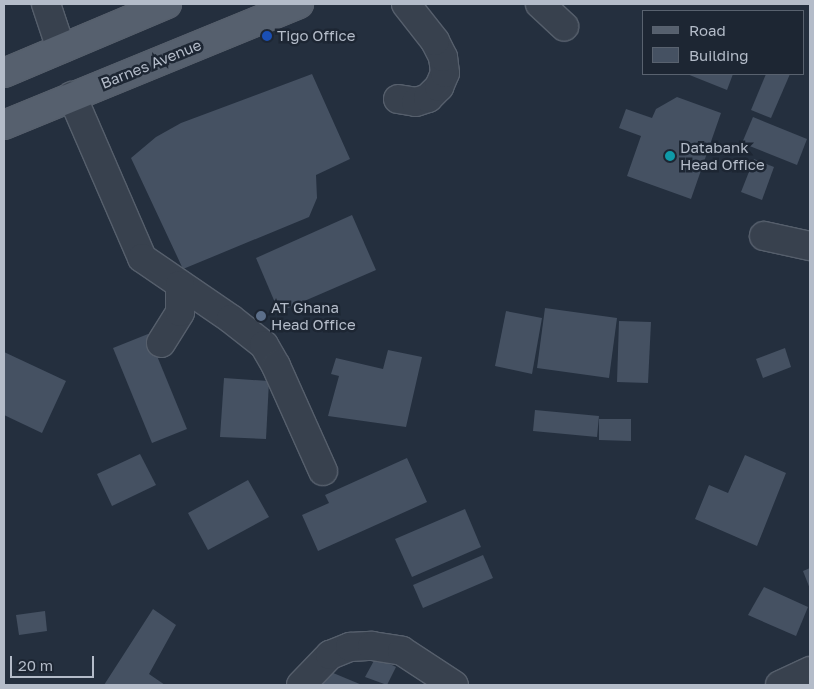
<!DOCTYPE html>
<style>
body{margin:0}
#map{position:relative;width:814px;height:689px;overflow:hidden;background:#242f3e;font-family:"Golos Text",sans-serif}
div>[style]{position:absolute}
.building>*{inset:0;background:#455162}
.roads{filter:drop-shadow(1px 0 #565f6c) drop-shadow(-1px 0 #565f6c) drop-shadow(0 1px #565f6c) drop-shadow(0 -1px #565f6c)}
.minor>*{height:28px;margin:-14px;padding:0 14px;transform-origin:14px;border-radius:14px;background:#38414e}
.major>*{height:28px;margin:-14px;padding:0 14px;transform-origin:14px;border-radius:14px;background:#56606e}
.dots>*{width:14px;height:14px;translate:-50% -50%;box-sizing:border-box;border:2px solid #1d2633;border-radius:50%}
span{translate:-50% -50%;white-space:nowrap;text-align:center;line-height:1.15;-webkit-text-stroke:5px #1d2633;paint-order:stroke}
.poi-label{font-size:15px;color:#b4bcc9}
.left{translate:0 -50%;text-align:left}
.street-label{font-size:15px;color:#b4bcc9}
.frame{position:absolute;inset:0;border:5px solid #b4bcc9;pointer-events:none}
.legend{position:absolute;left:642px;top:10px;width:162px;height:65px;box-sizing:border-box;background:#1d2633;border:1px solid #59626f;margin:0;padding:6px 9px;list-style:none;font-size:15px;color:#b4bcc9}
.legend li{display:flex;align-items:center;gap:10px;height:25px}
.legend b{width:25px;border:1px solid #59626f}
.scale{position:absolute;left:10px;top:656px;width:84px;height:22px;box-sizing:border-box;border:2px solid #b4bcc9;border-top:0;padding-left:6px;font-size:15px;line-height:18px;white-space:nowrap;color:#b4bcc9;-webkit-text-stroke:4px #1d2633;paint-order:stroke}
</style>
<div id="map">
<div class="building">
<div style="clip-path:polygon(312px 74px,350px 159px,316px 175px,317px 198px,309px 217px,183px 269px,131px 158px,156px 137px,181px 123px)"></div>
<div style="clip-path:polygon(687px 74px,733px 74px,727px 90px)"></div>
<div style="clip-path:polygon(766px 74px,790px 74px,771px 118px,751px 110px)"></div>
<div style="clip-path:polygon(677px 97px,721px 113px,691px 199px,627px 176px,641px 136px,619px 128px,626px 109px,652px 118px,656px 109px)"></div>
<div style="clip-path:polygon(753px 117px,807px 139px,797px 165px,742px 143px)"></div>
<div style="clip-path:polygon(754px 159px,774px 167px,762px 200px,741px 192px)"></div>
<div style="clip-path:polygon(352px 215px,376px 270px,279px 312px,256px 258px)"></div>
<div style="clip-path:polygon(545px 308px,617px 318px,609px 378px,537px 368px)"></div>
<div style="clip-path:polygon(506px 311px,542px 318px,532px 374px,495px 366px)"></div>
<div style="clip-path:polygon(619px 321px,651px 322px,648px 383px,617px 382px)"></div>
<div style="clip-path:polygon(148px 334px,187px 429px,152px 443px,113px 348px)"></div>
<div style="clip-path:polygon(785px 348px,791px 367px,763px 378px,756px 359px)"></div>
<div style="clip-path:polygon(388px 350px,422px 357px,406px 427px,328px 416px,339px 376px,331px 374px,336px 358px,383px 369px)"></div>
<div style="clip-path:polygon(4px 352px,66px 381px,42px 433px,4px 415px)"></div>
<div style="clip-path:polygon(224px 378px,269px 381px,266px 439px,220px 437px)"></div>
<div style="clip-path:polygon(535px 410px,599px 416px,597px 437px,533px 431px)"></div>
<div style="clip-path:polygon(599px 419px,631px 419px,631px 441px,599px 440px)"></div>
<div style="clip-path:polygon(140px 454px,156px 485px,112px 506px,97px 474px)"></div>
<div style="clip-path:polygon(745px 455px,786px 473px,757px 546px,695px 519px,709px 485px,728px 493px)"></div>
<div style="clip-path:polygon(407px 458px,427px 502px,318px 551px,302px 515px,329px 503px,325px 495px)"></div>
<div style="clip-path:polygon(248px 480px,269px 517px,208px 550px,188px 513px)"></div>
<div style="clip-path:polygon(465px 509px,481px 547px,412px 577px,395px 539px)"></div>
<div style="clip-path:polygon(483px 555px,493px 578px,423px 608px,413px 585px)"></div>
<div style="clip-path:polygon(810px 568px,810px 589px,803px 571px)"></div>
<div style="clip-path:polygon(764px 587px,808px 607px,796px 636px,748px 615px)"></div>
<div style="clip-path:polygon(153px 609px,176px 625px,149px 674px,165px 685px,104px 685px)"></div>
<div style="clip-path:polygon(45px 611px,47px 631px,19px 635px,16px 615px)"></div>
<div style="clip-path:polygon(376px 657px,396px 667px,387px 685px,365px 677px)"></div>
<div style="clip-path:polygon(326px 670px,362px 685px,309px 685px)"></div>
</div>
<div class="roads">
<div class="minor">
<div style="left:46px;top:4px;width:47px;rotate:71.6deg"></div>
<div style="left:540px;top:4px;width:33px;rotate:43deg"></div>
<div style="left:72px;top:96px;width:176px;rotate:66.6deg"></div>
<div style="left:142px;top:258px;width:108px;rotate:34.4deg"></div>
<div style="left:231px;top:319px;width:42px;rotate:38.2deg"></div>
<div style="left:264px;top:345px;width:24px;rotate:60deg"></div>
<div style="left:276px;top:366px;width:115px;rotate:65.9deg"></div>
<div style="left:398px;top:99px;width:18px;rotate:9deg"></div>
<div style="left:416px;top:102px;width:13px;rotate:-18deg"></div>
<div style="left:428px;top:98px;width:16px;rotate:-45deg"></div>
<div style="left:439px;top:87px;width:15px;rotate:-67deg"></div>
<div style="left:445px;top:73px;width:16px;rotate:-97deg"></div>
<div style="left:443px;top:57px;width:18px;rotate:-117deg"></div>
<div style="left:435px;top:41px;width:47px;rotate:-128.1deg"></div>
<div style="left:764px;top:236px;width:47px;rotate:12.3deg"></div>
<div style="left:161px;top:343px;width:36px;rotate:-58deg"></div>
<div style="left:180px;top:312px;width:27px;rotate:-90deg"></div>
<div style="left:301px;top:685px;width:42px;rotate:-46deg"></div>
<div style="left:330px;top:655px;width:22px;rotate:-22deg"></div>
<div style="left:350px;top:647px;width:22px;rotate:-3deg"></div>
<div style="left:372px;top:646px;width:30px;rotate:9deg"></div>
<div style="left:402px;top:651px;width:62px;rotate:33.2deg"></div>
<div style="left:780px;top:685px;width:33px;rotate:-25deg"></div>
</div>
<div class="major">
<div style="left:4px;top:73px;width:177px;rotate:-22.9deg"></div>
<div style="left:4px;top:125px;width:319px;rotate:-22.3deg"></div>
</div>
</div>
<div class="dots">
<div style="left:267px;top:36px;background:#1a4fb4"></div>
<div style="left:670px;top:156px;background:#0f9aa8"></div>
<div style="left:261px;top:316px;background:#5c6f8a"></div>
</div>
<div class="poi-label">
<span class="left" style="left:277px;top:36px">Tigo Office</span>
<span class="left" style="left:680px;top:156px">Databank<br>Head Office</span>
<span class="left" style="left:271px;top:316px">AT Ghana<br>Head Office</span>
</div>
<div class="street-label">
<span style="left:151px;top:64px;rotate:-22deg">Barnes Avenue</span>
</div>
<div class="frame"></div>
<ul class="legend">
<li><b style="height:6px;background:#56606e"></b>Road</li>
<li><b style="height:14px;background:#455162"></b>Building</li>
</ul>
<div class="scale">20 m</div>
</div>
